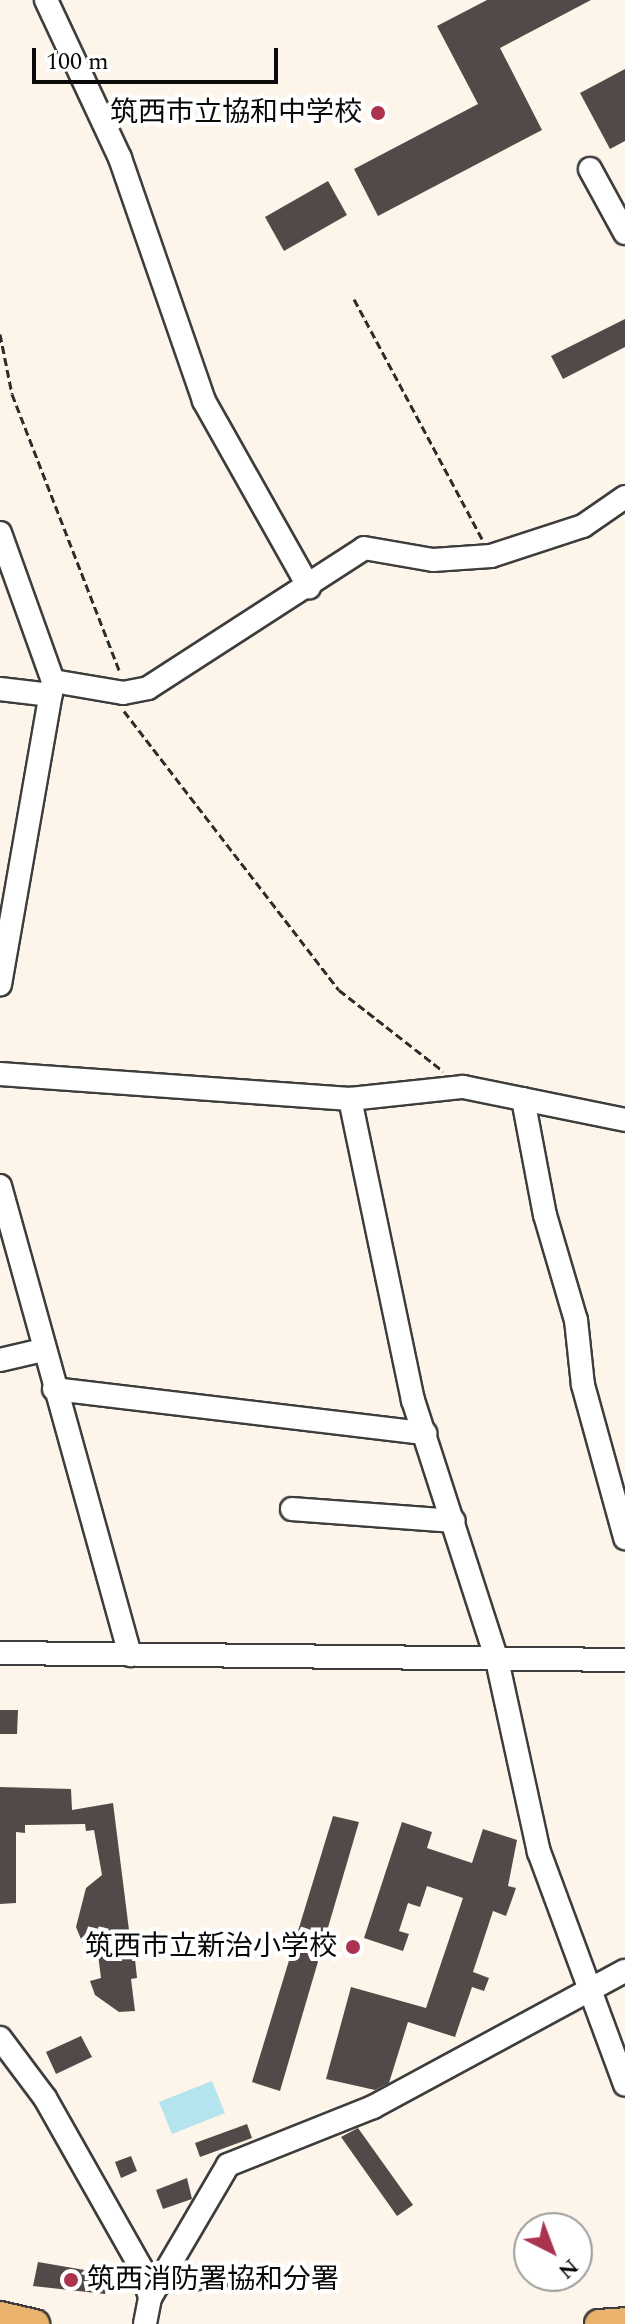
<!DOCTYPE html>
<meta charset="utf-8">
<style>
body{margin:0}
#map{position:relative;width:625px;height:2324px;overflow:hidden;background:#fdf5ea;font-family:Spectral,"Noto Sans JP",serif}
div>[style]{position:absolute}
.water>*{inset:0;background:#b4e4ee}
.building>*{inset:0;background:#524a48}
.path>*{height:3px;margin-top:-1.5px;transform-origin:0;background:repeating-linear-gradient(90deg,#2c2c2c 0 8px,transparent 0 12px)}
.roads{filter:drop-shadow(2px 0 #3d3d3d) drop-shadow(-2px 0 #3d3d3d) drop-shadow(0 2px #3d3d3d) drop-shadow(0 -2px #3d3d3d)}
.minor>*{height:22px;margin:-11px;padding:0 11px;transform-origin:11px;border-radius:11px;background:#fff}
.major>*{height:28px;margin:-14px;padding:0 14px;transform-origin:14px;border-radius:14px;background:#e9b36d}
.dots>*{width:22px;height:22px;translate:-50% -50%;box-sizing:border-box;border:4px solid #fff;border-radius:50%}
span{translate:-50% -50%;white-space:nowrap;text-align:center;line-height:1.15;-webkit-text-stroke:8px #fff;paint-order:stroke}
.poi-label{font-size:28px;color:#0a0a0a}
.right{translate:-100% -50%;text-align:right}
.left{translate:0 -50%;text-align:left}
.north{position:absolute;left:513px;top:2212px;width:80px;height:80px;box-sizing:border-box;background:#fff;border:2px solid #9d9d9d;border-radius:50%;rotate:138deg;font-size:22px;font-weight:700;line-height:32px;text-align:center;color:#0a0a0a}
.north::after{content:'';display:block;margin:auto;width:28px;height:36px;background:#aa3350;clip-path:polygon(50% 0,100% 100%,50% 72%,0 100%)}
.scale{position:absolute;left:32px;top:48px;width:246px;height:36px;box-sizing:border-box;border:4px solid #0a0a0a;border-top:0;padding-left:10px;font-size:24px;line-height:28px;white-space:nowrap;color:#0a0a0a;-webkit-text-stroke:6px #fff;paint-order:stroke}
</style>
<div id="map">
<div class="water">
<div style="clip-path:polygon(212px 2081px,225px 2113px,172px 2134px,159px 2102px)"></div>
</div>
<div class="building">
<div style="clip-path:polygon(487px 0,591px 0,500px 48px,542px 130px,378px 216px,354px 169px,478px 104px,437px 26px)"></div>
<div style="clip-path:polygon(625px 69px,625px 141px,610px 149px,580px 93px)"></div>
<div style="clip-path:polygon(328px 181px,347px 215px,284px 251px,265px 217px)"></div>
<div style="clip-path:polygon(625px 319px,625px 347px,563px 379px,551px 356px)"></div>
<div style="clip-path:polygon(0 1710px,18px 1710px,17px 1734px,0 1734px)"></div>
<div style="clip-path:polygon(0 1787px,71px 1789px,72px 1810px,113px 1803px,130px 1938px,139px 1937px,141px 1959px,135px 1959px,137px 1978px,131px 1979px,135px 2011px,119px 2012px,95px 1995px,90px 1981px,101px 1978px,96px 1939px,83px 1944px,76px 1927px,86px 1888px,102px 1875px,94px 1830px,86px 1831px,85px 1824px,25px 1825px,25px 1833px,16px 1832px,16px 1903px,0 1904px)"></div>
<div style="clip-path:polygon(333px 1816px,359px 1822px,280px 2091px,252px 2082px)"></div>
<div style="clip-path:polygon(402px 1822px,432px 1832px,427px 1848px,472px 1863px,483px 1829px,517px 1840px,508px 1886px,516px 1888px,506px 1916px,493px 1911px,473px 1972px,489px 1978px,484px 1991px,472px 1987px,455px 2037px,408px 2022px,389px 2083px,375px 2090px,326px 2079px,351px 1987px,426px 2008px,463px 1898px,427px 1886px,420px 1907px,408px 1903px,399px 1931px,409px 1934px,403px 1951px,364px 1938px)"></div>
<div style="clip-path:polygon(81px 2036px,92px 2057px,56px 2074px,46px 2052px)"></div>
<div style="clip-path:polygon(247px 2124px,252px 2138px,200px 2157px,195px 2143px)"></div>
<div style="clip-path:polygon(358px 2128px,413px 2205px,397px 2216px,341px 2137px)"></div>
<div style="clip-path:polygon(131px 2156px,137px 2171px,121px 2178px,115px 2162px)"></div>
<div style="clip-path:polygon(187px 2178px,192px 2199px,163px 2209px,156px 2190px)"></div>
<div style="clip-path:polygon(38px 2262px,108px 2274px,105px 2294px,33px 2286px)"></div>
<div style="clip-path:polygon(226px 2262px,230px 2287px,188px 2293px,184px 2268px)"></div>
</div>
<div class="path">
<div style="left:354px;top:299px;width:272px;rotate:61.9deg"></div>
<div style="left:0;top:334px;width:61px;rotate:78.7deg"></div>
<div style="left:12px;top:394px;width:299px;rotate:68.8deg"></div>
<div style="left:124px;top:711px;width:352px;rotate:52.4deg"></div>
<div style="left:339px;top:990px;width:132px;rotate:37.9deg"></div>
</div>
<div class="roads">
<div class="minor">
<div style="left:46px;top:0;width:174px;rotate:64.9deg"></div>
<div style="left:120px;top:158px;width:257px;rotate:70.9deg"></div>
<div style="left:204px;top:401px;width:214px;rotate:60.6deg"></div>
<div style="left:590px;top:169px;width:73px;rotate:61.3deg"></div>
<div style="left:0;top:533px;width:157px;rotate:70.3deg"></div>
<div style="left:53px;top:681px;width:308px;rotate:99.9deg"></div>
<div style="left:53px;top:681px;width:71px;rotate:9.7deg"></div>
<div style="left:123px;top:693px;width:25px;rotate:-11deg"></div>
<div style="left:148px;top:688px;width:257px;rotate:-32.9deg"></div>
<div style="left:364px;top:548px;width:70px;rotate:9.9deg"></div>
<div style="left:433px;top:560px;width:58px;rotate:-3.9deg"></div>
<div style="left:491px;top:556px;width:97px;rotate:-18.1deg"></div>
<div style="left:583px;top:526px;width:51px;rotate:-34.6deg"></div>
<div style="left:0;top:689px;width:51px;rotate:6.7deg"></div>
<div style="left:0;top:1074px;width:351px;rotate:4.1deg"></div>
<div style="left:350px;top:1099px;width:114px;rotate:-6.1deg"></div>
<div style="left:463px;top:1087px;width:165px;rotate:11.5deg"></div>
<div style="left:350px;top:1099px;width:308px;rotate:78.2deg"></div>
<div style="left:413px;top:1400px;width:273px;rotate:72.1deg"></div>
<div style="left:497px;top:1660px;width:197px;rotate:77.7deg"></div>
<div style="left:539px;top:1852px;width:248px;rotate:69.7deg"></div>
<div style="left:523px;top:1099px;width:118px;rotate:79.3deg"></div>
<div style="left:545px;top:1215px;width:109px;rotate:73.6deg"></div>
<div style="left:576px;top:1320px;width:65px;rotate:83.9deg"></div>
<div style="left:583px;top:1385px;width:159px;rotate:74.6deg"></div>
<div style="left:0;top:1186px;width:487px;rotate:74.5deg"></div>
<div style="left:0;top:1360px;width:44px;rotate:-13.1deg"></div>
<div style="left:54px;top:1389px;width:374px;rotate:6.8deg"></div>
<div style="left:292px;top:1509px;width:162px;rotate:4.2deg"></div>
<div style="left:0;top:1653px;width:625px;rotate:0.64deg"></div>
<div style="left:0;top:2038px;width:75px;rotate:53.1deg"></div>
<div style="left:45px;top:2098px;width:195px;rotate:60.5deg"></div>
<div style="left:141px;top:2268px;width:31px;rotate:73deg"></div>
<div style="left:150px;top:2298px;width:26px;rotate:101deg"></div>
<div style="left:150px;top:2298px;width:154px;rotate:-59.6deg"></div>
<div style="left:228px;top:2165px;width:156px;rotate:-21.8deg"></div>
<div style="left:373px;top:2107px;width:286px;rotate:-28.4deg"></div>
</div>
<div class="major">
<div style="left:0;top:2316px;width:36px;rotate:13deg"></div>
<div style="left:599px;top:2324px;width:26px;rotate:-4deg"></div>
</div>
</div>
<div class="dots">
<div style="left:378px;top:113px;background:#aa3350"></div>
<div style="left:353px;top:1947px;background:#aa3350"></div>
<div style="left:71px;top:2280px;background:#aa3350"></div>
</div>
<div class="poi-label">
<span class="right" style="left:362px;top:113px">筑西市立協和中学校</span>
<span class="right" style="left:337px;top:1947px">筑西市立新治小学校</span>
<span class="left" style="left:87px;top:2280px">筑西消防署協和分署</span>
</div>
<div class="north">N</div>
<div class="scale">100 m</div>
</div>
